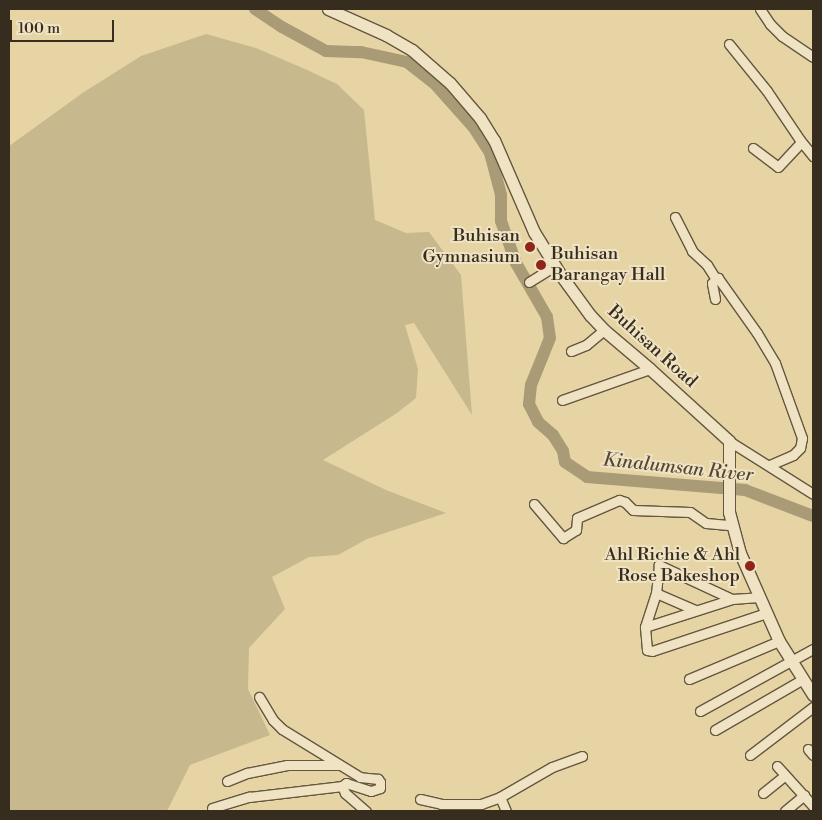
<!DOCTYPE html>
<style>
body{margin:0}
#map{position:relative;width:822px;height:820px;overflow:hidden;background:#e6d4a4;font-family:"Libre Bodoni",serif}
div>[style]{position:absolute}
.green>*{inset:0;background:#c8b88d}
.river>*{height:12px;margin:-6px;padding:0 6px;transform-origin:6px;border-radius:6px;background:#aa9b77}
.roads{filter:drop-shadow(1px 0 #635740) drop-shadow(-1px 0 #635740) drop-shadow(0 1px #635740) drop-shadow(0 -1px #635740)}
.street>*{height:9px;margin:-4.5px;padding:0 4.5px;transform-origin:4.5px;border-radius:4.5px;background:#efe3c4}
.secondary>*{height:11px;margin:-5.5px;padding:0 5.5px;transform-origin:5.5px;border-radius:5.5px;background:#efe3c4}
.dots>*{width:14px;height:14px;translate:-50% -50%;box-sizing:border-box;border:2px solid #efe3c4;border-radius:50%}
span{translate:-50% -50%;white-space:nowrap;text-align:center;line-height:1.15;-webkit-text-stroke:4px #efe3c4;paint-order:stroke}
.poi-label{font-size:18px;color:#372d1f}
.right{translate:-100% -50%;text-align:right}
.left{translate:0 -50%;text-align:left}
.street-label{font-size:18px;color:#372d1f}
.water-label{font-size:19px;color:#544835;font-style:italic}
.frame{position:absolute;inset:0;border:10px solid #372d1f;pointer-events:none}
.scale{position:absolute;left:10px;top:20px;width:104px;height:22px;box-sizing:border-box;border:2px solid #372d1f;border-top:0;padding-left:6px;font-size:15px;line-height:18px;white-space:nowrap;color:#372d1f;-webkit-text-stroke:4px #efe3c4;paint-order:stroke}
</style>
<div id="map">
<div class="green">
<div style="clip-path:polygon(206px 34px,256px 48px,305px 69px,337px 84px,364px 110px,375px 220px,406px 233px,429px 232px,461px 275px,472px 415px,414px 323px,405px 325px,418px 369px,416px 398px,397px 413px,323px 460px,386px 490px,446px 513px,367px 539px,338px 555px,309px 557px,272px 577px,285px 609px,249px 648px,248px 689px,270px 735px,190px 765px,167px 811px,9px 811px,9px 146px,84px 92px,141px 56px)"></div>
</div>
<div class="river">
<div style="left:255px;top:9px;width:32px;rotate:34deg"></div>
<div style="left:282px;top:27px;width:50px;rotate:28.6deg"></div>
<div style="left:326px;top:51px;width:35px;rotate:2deg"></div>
<div style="left:361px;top:52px;width:47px;rotate:12.3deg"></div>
<div style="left:407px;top:62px;width:36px;rotate:38deg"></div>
<div style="left:435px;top:84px;width:59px;rotate:48.4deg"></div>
<div style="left:474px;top:128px;width:30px;rotate:57deg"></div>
<div style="left:490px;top:153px;width:43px;rotate:75.3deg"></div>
<div style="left:501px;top:195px;width:26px;rotate:90deg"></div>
<div style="left:501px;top:221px;width:45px;rotate:70.3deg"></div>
<div style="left:516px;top:263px;width:62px;rotate:60.1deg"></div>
<div style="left:547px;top:317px;width:21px;rotate:82deg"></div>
<div style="left:550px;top:338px;width:51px;rotate:112deg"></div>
<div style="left:531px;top:385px;width:19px;rotate:96deg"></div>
<div style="left:529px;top:404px;width:20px;rotate:63deg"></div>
<div style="left:538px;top:422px;width:20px;rotate:41deg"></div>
<div style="left:553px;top:435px;width:19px;rotate:58deg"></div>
<div style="left:563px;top:451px;width:11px;rotate:80deg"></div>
<div style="left:565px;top:462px;width:27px;rotate:34deg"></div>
<div style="left:587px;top:477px;width:159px;rotate:4.7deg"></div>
<div style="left:745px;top:490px;width:73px;rotate:20.9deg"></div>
</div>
<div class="roads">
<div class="street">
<div style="left:760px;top:9px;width:18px;rotate:56deg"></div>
<div style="left:770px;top:24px;width:17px;rotate:45deg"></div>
<div style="left:782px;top:36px;width:37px;rotate:34deg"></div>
<div style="left:729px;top:44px;width:60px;rotate:51deg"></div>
<div style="left:767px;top:91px;width:59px;rotate:56deg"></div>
<div style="left:800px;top:140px;width:21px;rotate:51deg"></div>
<div style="left:753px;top:148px;width:31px;rotate:37deg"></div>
<div style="left:778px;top:167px;width:34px;rotate:-47deg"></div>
<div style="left:675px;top:217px;width:38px;rotate:63deg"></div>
<div style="left:692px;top:251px;width:21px;rotate:43deg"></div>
<div style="left:707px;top:265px;width:15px;rotate:58deg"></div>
<div style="left:529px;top:282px;width:31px;rotate:-32deg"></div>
<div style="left:715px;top:299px;width:16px;rotate:-101deg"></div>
<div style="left:712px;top:283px;width:8px;rotate:-40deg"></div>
<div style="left:718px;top:278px;width:67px;rotate:54.7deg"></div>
<div style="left:757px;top:333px;width:35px;rotate:59deg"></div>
<div style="left:775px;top:363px;width:80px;rotate:70.2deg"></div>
<div style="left:802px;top:438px;width:10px;rotate:101deg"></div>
<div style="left:800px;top:448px;width:10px;rotate:135deg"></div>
<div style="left:793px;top:455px;width:25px;rotate:157deg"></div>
<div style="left:571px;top:351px;width:16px;rotate:-22deg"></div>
<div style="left:586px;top:345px;width:23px;rotate:-40deg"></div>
<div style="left:562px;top:400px;width:93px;rotate:-19.4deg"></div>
<div style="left:729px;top:441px;width:99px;rotate:32.2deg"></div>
<div style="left:534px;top:504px;width:45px;rotate:49.5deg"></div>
<div style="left:563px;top:538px;width:15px;rotate:-32deg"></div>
<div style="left:576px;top:530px;width:12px;rotate:-85deg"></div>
<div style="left:577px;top:518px;width:46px;rotate:-23.2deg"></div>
<div style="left:619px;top:500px;width:6px;rotate:18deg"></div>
<div style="left:625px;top:502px;width:11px;rotate:45deg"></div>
<div style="left:633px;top:510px;width:57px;rotate:2deg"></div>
<div style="left:690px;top:512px;width:19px;rotate:35deg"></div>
<div style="left:706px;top:523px;width:25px;rotate:5deg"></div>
<div style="left:656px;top:593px;width:43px;rotate:23.6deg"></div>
<div style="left:732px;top:599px;width:81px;rotate:-155deg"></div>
<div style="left:659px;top:565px;width:28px;rotate:96deg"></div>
<div style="left:656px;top:593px;width:36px;rotate:108deg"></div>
<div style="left:645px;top:627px;width:23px;rotate:85deg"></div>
<div style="left:647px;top:650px;width:5px;rotate:11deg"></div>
<div style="left:652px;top:651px;width:120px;rotate:-18.4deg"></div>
<div style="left:645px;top:627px;width:91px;rotate:-17.8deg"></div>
<div style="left:732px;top:599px;width:27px;rotate:-4deg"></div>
<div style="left:689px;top:679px;width:98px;rotate:-22.9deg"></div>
<div style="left:700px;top:711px;width:129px;rotate:-28.8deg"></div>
<div style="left:715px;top:730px;width:102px;rotate:-30.1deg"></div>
<div style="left:808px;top:749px;width:8px;rotate:50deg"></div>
<div style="left:750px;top:755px;width:79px;rotate:-37.3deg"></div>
<div style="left:777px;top:766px;width:54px;rotate:48deg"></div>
<div style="left:227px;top:781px;width:22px;rotate:-22deg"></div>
<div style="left:247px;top:773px;width:41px;rotate:-11.3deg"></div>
<div style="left:287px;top:765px;width:52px"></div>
<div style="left:342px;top:786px;width:8px;rotate:67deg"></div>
<div style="left:345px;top:793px;width:28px;rotate:41deg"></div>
<div style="left:763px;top:793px;width:28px;rotate:-39deg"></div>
<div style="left:500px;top:797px;width:15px;rotate:67deg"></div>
<div style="left:420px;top:799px;width:22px;rotate:13deg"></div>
<div style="left:441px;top:804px;width:40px"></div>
<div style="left:481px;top:804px;width:20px;rotate:-20deg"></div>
<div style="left:500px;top:797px;width:60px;rotate:-30deg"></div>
<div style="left:552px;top:767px;width:32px;rotate:-20deg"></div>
<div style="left:212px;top:808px;width:39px;rotate:-17deg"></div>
<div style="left:249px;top:797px;width:94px;rotate:-6.7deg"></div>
<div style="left:342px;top:786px;width:5px;rotate:-37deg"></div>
<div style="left:346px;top:783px;width:26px;rotate:18deg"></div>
<div style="left:371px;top:791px;width:9px;rotate:-18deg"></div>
<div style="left:380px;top:788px;width:6px;rotate:-90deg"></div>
<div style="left:380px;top:782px;width:4px;rotate:-124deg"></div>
<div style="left:378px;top:779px;width:18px;rotate:-174deg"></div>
<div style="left:360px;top:777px;width:92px;rotate:-148.4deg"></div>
<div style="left:282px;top:729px;width:13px;rotate:-135deg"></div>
<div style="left:273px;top:720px;width:27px;rotate:-121deg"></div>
<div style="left:785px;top:811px;width:25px;rotate:-40deg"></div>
</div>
<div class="secondary">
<div style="left:328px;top:9px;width:64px;rotate:24.1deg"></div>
<div style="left:386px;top:35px;width:30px;rotate:30deg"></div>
<div style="left:412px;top:50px;width:50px;rotate:41deg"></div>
<div style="left:450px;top:83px;width:46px;rotate:49.4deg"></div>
<div style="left:480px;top:118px;width:26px;rotate:58deg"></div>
<div style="left:494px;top:140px;width:100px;rotate:66.5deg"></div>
<div style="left:534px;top:232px;width:49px;rotate:58.2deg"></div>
<div style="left:560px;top:274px;width:51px;rotate:53.8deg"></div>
<div style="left:590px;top:315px;width:21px;rotate:47deg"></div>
<div style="left:604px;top:330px;width:60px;rotate:40.3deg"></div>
<div style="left:650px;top:369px;width:107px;rotate:42.3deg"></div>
<div style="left:729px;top:441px;width:71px;rotate:90deg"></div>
<div style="left:729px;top:512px;width:42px;rotate:75deg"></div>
<div style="left:740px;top:553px;width:96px;rotate:66.1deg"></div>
<div style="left:779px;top:641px;width:64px;rotate:57.8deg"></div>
</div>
</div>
<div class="dots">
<div style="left:530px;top:247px;background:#8f2418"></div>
<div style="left:541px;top:265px;background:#8f2418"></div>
<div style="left:750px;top:566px;background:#8f2418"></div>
</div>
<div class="poi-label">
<span class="right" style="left:520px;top:247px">Buhisan<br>Gymnasium</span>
<span class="left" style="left:551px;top:265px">Buhisan<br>Barangay Hall</span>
<span class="right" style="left:740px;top:566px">Ahl Richie &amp; Ahl<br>Rose Bakeshop</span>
</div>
<div class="street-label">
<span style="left:652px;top:347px;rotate:42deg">Buhisan Road</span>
</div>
<div class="water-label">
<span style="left:678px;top:468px;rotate:6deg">Kinalumsan River</span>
</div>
<div class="frame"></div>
<div class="scale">100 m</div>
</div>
